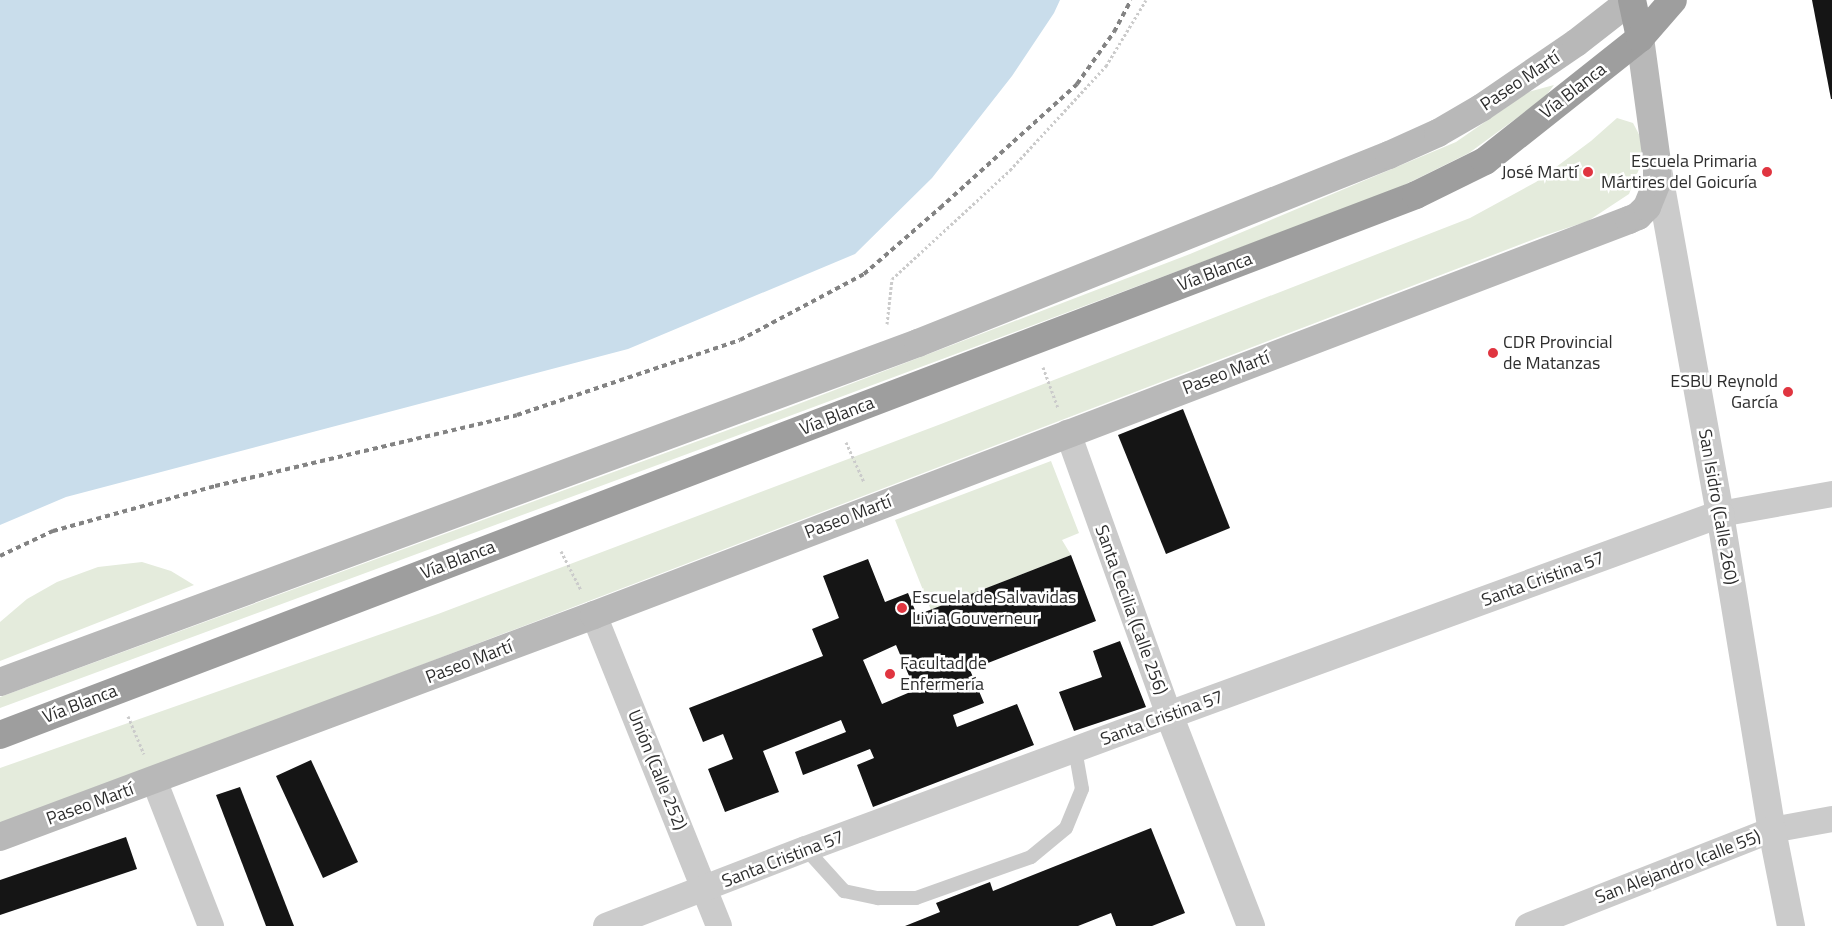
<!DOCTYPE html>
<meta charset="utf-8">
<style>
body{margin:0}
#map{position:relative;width:1832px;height:926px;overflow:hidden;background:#fff;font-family:"Titillium Web",sans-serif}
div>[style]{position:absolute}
.green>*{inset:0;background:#e4ebdc}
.water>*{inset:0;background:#c9ddeb}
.building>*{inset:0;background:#151515}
.path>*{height:3px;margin-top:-1.5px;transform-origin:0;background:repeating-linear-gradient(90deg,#cbcbcb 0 2.5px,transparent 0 5px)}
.service>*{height:14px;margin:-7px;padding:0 7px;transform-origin:7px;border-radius:7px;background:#cbcbcb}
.minor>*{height:26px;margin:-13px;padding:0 13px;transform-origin:13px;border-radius:13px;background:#cbcbcb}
.tertiary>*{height:28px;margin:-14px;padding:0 14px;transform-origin:14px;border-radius:14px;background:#cbcbcb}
.secondary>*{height:28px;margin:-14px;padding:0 14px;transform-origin:14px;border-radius:14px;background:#b8b8b8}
.trunk>*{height:28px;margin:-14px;padding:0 14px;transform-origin:14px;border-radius:14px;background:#9e9e9e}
.rail>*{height:4px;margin-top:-2px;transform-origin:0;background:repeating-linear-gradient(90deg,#838383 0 5px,transparent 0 9px)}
.dots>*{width:14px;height:14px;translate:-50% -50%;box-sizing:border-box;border:2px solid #fff;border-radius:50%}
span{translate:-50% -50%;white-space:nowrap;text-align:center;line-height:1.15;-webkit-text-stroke:5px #fff;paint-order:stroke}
.street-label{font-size:18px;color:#2e2e2e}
.poi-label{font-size:18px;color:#2e2e2e}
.right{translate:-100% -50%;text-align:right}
.left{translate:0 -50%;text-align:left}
</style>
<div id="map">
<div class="green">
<div style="clip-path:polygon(1554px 85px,1544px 98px,1469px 153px,1392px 191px,736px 436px,0 708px,0 697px,780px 411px,1190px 254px,1456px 142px,1528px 92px)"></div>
<div style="clip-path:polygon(1617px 118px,1633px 123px,1643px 142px,1639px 169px,1629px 194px,1588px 221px,1540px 237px,330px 700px,0 829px,0 768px,438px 614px,941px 424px,1470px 218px,1536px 182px,1591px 141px)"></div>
<div style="clip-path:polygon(1051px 461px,1079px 533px,1062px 540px,1071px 555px,931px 610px,895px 520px)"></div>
<div style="clip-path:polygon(142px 562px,171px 571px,194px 585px,0 661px,0 622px,27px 599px,57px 582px,98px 567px)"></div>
</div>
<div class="water">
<div style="clip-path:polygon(0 0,1060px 0,1054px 13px,1012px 76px,932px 178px,855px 254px,628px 349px,66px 497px,0 525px)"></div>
</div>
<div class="building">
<div style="clip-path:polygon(1812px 0,1832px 0,1832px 99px,1831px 99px)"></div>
<div style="clip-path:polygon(1183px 409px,1230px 528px,1166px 554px,1118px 435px)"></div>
<div style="clip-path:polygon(evenodd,1071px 555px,1096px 621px,970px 670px,984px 703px,953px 715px,957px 727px,1017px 704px,1034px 745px,873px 807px,857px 765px,874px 758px,870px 749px,803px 775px,795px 752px,846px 732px,841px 720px,763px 751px,779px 792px,725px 812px,708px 769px,733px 759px,723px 734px,703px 742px,689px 708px,823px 656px,812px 629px,839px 618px,823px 576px,868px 559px,885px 602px,908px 593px,917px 615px,1071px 555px,896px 645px,915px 690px,882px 704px,863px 660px,896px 645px)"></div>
<div style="clip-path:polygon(1120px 641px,1146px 707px,1074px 731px,1059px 692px,1102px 677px,1093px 651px)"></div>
<div style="clip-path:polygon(311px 760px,358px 862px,323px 878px,276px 776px)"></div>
<div style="clip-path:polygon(240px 787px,294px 926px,266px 926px,216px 795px)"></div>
<div style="clip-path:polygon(1151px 828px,1185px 913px,1152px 926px,1116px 926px,1111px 913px,1078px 926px,905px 926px,940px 912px,936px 903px,990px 882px,993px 891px)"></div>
<div style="clip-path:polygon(126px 837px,137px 869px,0 915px,0 880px)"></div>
</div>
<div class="path">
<div style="left:887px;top:324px;width:45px;rotate:-83.7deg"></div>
<div style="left:892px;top:279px;width:161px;rotate:-42.7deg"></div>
<div style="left:1010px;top:170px;width:142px;rotate:-47.3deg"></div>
<div style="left:1106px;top:66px;width:77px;rotate:-58.8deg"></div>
<div style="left:1043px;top:367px;width:44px;rotate:69.9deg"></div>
<div style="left:846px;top:442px;width:44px;rotate:65.8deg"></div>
<div style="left:561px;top:551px;width:44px;rotate:62.9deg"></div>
<div style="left:128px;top:716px;width:41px;rotate:67.2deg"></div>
</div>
<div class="service">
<div style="left:806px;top:849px;width:57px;rotate:47.9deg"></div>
<div style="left:844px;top:891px;width:35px;rotate:12deg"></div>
<div style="left:878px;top:898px;width:38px"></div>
<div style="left:916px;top:898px;width:122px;rotate:-19.6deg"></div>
<div style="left:1031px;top:857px;width:45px;rotate:-39.6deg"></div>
<div style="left:1066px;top:828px;width:42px;rotate:-67.7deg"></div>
<div style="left:1082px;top:789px;width:40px;rotate:-100deg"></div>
</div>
<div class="minor">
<div style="left:1720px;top:514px;width:114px;rotate:-10.1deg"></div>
<div style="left:594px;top:615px;width:335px;rotate:68.1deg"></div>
<div style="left:154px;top:780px;width:157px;rotate:68.7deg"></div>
<div style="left:606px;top:926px;width:214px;rotate:-21.1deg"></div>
<div style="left:806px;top:849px;width:387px;rotate:-20.3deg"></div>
<div style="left:1169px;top:715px;width:300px;rotate:-109.7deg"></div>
<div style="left:1528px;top:926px;width:262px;rotate:-21.5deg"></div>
<div style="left:1772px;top:830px;width:61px;rotate:-10.4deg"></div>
</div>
<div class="tertiary">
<div style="left:1657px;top:164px;width:356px;rotate:79.8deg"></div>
<div style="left:1720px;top:514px;width:320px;rotate:80.7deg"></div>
<div style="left:1772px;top:830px;width:98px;rotate:78.8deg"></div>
<div style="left:1251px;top:926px;width:226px;rotate:-111.2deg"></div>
<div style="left:1169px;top:715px;width:587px;rotate:-20.04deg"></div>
</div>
<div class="secondary">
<div style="left:0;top:682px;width:979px;rotate:-20.27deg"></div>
<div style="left:918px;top:343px;width:507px;rotate:-21.76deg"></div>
<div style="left:1389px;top:155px;width:54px;rotate:-24.2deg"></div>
<div style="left:1438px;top:133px;width:50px;rotate:-30.2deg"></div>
<div style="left:1481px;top:108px;width:115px;rotate:-34.4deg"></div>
<div style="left:1576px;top:43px;width:70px;rotate:-38deg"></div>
<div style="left:0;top:837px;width:634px;rotate:-20.49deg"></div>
<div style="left:594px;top:615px;width:1108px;rotate:-20.89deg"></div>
<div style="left:1629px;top:220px;width:10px;rotate:-24deg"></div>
<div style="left:1638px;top:216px;width:13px;rotate:-45deg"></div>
<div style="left:1647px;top:207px;width:27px;rotate:-68deg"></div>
<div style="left:1657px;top:182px;width:20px;rotate:-90deg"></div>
<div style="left:1657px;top:162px;width:125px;rotate:-97.8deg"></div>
</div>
<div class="trunk">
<div style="left:1632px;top:0;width:39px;rotate:78deg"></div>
<div style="left:0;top:735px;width:1515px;rotate:-20.87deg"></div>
<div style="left:1416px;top:195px;width:77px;rotate:-26.2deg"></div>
<div style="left:1485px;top:161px;width:198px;rotate:-38.4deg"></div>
<div style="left:1640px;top:38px;width:50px;rotate:-49deg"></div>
</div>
<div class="rail">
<div style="left:0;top:556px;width:59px;rotate:-25.3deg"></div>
<div style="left:53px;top:531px;width:168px;rotate:-15.5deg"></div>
<div style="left:215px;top:486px;width:310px;rotate:-13.2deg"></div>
<div style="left:517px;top:415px;width:235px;rotate:-18.6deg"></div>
<div style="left:740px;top:340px;width:140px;rotate:-28deg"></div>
<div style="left:864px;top:274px;width:101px;rotate:-41deg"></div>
<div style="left:940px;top:208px;width:185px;rotate:-42.1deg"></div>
<div style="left:1077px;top:84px;width:64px;rotate:-54.6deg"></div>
<div style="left:1114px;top:32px;width:36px;rotate:-62deg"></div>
</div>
<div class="dots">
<div style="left:1588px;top:172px;background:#e03540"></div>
<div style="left:1767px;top:172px;background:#e03540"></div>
<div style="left:1493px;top:353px;background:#e03540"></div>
<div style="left:1788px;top:392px;background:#e03540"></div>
<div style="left:902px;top:608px;background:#e03540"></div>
<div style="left:890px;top:674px;background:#e03540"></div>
</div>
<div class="street-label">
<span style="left:1520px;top:81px;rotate:-34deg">Paseo Martí</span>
<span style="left:1573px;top:91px;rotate:-38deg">Vía Blanca</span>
<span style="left:1215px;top:272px;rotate:-21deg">Vía Blanca</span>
<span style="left:1226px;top:373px;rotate:-21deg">Paseo Martí</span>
<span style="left:837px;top:416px;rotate:-21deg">Vía Blanca</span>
<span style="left:1718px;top:507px;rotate:80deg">San Isidro (Calle 260)</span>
<span style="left:848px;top:517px;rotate:-21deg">Paseo Martí</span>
<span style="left:458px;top:560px;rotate:-21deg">Vía Blanca</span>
<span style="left:1543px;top:579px;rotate:-20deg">Santa Cristina 57</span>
<span style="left:1131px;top:610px;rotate:70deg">Santa Cecilia (Calle 256)</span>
<span style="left:469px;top:662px;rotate:-21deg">Paseo Martí</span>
<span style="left:80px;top:704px;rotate:-21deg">Vía Blanca</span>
<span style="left:1162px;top:718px;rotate:-20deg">Santa Cristina 57</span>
<span style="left:657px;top:770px;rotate:68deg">Unión (Calle 252)</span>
<span style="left:90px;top:804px;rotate:-20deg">Paseo Martí</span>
<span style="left:783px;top:859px;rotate:-21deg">Santa Cristina 57</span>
<span style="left:1678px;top:867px;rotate:-21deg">San Alejandro (calle 55)</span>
</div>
<div class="poi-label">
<span class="right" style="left:1757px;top:172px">Escuela Primaria<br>Mártires del Goicuría</span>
<span class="right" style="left:1578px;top:172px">José Martí</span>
<span class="left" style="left:1503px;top:353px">CDR Provincial<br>de Matanzas</span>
<span class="right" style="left:1778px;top:392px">ESBU Reynold<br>García</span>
<span class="left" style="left:912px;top:608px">Escuela de Salvavidas<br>Livia Gouverneur</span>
<span class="left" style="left:900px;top:674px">Facultad de<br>Enfermería</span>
</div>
</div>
